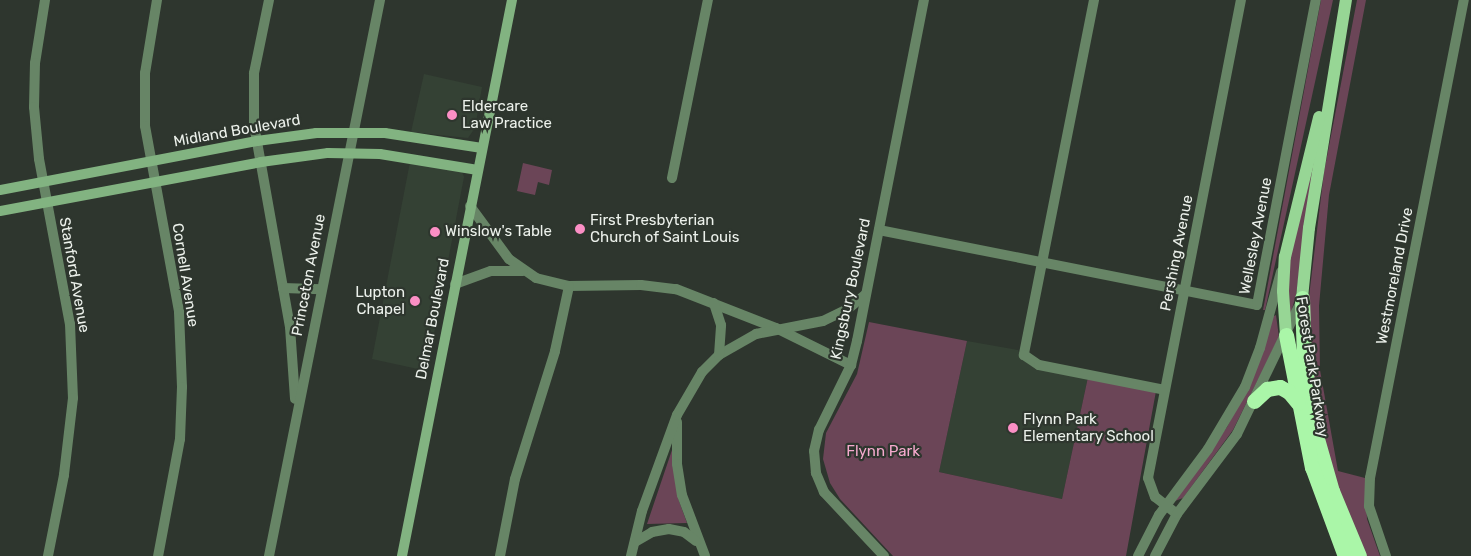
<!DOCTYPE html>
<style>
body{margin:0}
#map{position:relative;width:1471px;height:556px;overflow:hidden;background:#2e362e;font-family:Rubik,sans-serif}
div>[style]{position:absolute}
.built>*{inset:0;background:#344134}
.green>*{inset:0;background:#6b4557}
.minor>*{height:10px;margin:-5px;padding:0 5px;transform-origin:5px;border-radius:5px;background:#678566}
.tertiary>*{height:10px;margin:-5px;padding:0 5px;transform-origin:5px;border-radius:5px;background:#678566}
.secondary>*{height:10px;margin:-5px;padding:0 5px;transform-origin:5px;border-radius:5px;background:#82b381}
.primary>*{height:12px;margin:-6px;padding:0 6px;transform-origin:6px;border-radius:6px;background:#97d695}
.motorway>*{height:15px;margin:-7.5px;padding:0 7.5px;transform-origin:7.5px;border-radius:7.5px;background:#aaf6a8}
.dots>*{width:14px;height:14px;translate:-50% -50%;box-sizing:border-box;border:2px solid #2e362e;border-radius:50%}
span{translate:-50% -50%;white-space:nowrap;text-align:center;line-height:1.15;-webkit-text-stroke:4.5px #2e362e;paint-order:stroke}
.poi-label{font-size:15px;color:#ecf1eb}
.left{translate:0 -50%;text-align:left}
.right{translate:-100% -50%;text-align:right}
.street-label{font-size:15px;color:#ecf1eb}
.park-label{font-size:15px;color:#f6aace}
</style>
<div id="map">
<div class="built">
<div style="clip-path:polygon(424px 74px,482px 87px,475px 128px,468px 138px,411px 132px)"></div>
<div style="clip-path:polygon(410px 162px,462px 172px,464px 177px,427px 371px,372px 359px)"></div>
<div style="clip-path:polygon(967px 341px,1018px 350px,1022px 359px,1030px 365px,1088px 377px,1062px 499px,939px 472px)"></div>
</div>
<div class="green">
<div style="clip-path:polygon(1321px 0,1333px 0,1265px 310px,1263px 310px)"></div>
<div style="clip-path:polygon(1357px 0,1366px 0,1329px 195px,1319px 306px,1320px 370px,1338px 471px,1365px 478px,1367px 519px,1380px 556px,1364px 556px,1333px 486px,1311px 376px,1308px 305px,1324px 172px)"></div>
<div style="clip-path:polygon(1318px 139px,1296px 295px,1290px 316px,1288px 267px)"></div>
<div style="clip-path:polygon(523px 163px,552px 170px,549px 185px,538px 182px,535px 195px,517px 191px)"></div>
<div style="clip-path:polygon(1276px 315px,1279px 337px,1233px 430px,1183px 498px,1175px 501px,1227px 427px,1241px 400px,1272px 317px)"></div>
<div style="clip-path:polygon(869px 322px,967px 341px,939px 472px,1062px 499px,1088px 377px,1156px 391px,1126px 556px,893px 556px,840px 499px,830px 483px,823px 459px,826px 433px,857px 374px)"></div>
<div style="clip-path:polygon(673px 447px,679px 501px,687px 523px,647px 524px)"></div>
</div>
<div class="minor">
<div style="left:45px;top:0;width:64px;rotate:99deg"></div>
<div style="left:35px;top:63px;width:44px;rotate:91.3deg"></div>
<div style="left:34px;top:107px;width:52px;rotate:84.5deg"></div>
<div style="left:39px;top:159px;width:168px;rotate:79.4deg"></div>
<div style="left:70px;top:324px;width:74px;rotate:87.7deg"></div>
<div style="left:73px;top:398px;width:78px;rotate:96.7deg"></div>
<div style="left:64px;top:475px;width:83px;rotate:101.2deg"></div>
<div style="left:157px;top:0;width:74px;rotate:99.3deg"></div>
<div style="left:145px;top:73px;width:53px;rotate:90deg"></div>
<div style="left:145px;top:126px;width:189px;rotate:79.6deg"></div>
<div style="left:179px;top:312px;width:75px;rotate:87.7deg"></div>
<div style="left:182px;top:387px;width:52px;rotate:92.2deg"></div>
<div style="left:180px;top:439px;width:119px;rotate:100.6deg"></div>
<div style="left:269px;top:0;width:75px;rotate:101.6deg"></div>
<div style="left:254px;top:73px;width:52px;rotate:90deg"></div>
<div style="left:254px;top:125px;width:205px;rotate:79.9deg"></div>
<div style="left:290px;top:327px;width:72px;rotate:86deg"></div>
<div style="left:1094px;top:0;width:362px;rotate:101.2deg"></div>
<div style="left:1024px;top:355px;width:18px;rotate:34deg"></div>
<div style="left:1039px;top:365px;width:128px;rotate:11.2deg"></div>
<div style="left:672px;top:178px;width:182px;rotate:-78.6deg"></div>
<div style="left:470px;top:206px;width:66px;rotate:53.7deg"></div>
<div style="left:509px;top:259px;width:33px;rotate:35deg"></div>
<div style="left:536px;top:278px;width:34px;rotate:14deg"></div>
<div style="left:569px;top:286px;width:72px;rotate:-0.8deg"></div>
<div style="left:641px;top:285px;width:35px;rotate:7deg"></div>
<div style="left:676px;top:289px;width:107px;rotate:21.3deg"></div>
<div style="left:776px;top:328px;width:84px;rotate:26.3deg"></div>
<div style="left:879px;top:230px;width:385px;rotate:11.2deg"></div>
<div style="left:1257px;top:305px;width:311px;rotate:-79.1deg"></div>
<div style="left:455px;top:284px;width:38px;rotate:-20deg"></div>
<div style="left:491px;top:271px;width:32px"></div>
<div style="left:283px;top:288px;width:38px;rotate:2deg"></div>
<div style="left:719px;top:355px;width:43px;rotate:-29.6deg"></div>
<div style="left:756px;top:334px;width:68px;rotate:-11deg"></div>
<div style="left:823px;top:321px;width:28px;rotate:-26deg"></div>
<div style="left:848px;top:309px;width:23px;rotate:-40deg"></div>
<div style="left:677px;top:422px;width:42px;rotate:90deg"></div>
<div style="left:677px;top:464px;width:31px;rotate:81deg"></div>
<div style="left:682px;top:495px;width:65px;rotate:69.3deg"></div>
<div style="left:1177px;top:514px;width:28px;rotate:-142deg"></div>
<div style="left:1155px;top:497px;width:20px;rotate:-110deg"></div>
<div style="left:1148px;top:478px;width:487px;rotate:-79deg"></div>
<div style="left:635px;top:542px;width:20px;rotate:-30deg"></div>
<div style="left:652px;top:532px;width:17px;rotate:-10deg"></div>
<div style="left:669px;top:529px;width:15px;rotate:11deg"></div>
<div style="left:684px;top:532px;width:15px;rotate:37deg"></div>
<div style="left:269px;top:556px;width:567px;rotate:-78.71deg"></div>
<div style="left:500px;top:556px;width:78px;rotate:-79deg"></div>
<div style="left:515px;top:479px;width:134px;rotate:-72.6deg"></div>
<div style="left:555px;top:351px;width:66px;rotate:-77.8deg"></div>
<div style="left:631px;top:556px;width:46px;rotate:-76.3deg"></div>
<div style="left:642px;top:511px;width:102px;rotate:-70deg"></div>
<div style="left:677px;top:415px;width:50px;rotate:-59.8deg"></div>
<div style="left:702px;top:372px;width:24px;rotate:-45deg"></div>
<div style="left:719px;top:355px;width:30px;rotate:-86deg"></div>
<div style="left:721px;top:325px;width:23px;rotate:-108deg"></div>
<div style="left:884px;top:556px;width:88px;rotate:-133.2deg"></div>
<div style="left:824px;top:492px;width:21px;rotate:-113deg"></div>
<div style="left:816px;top:473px;width:22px;rotate:-95deg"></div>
<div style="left:814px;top:451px;width:22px;rotate:-77deg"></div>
<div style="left:819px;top:430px;width:72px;rotate:-63.8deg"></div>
<div style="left:851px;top:365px;width:25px;rotate:-76deg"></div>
<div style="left:857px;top:341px;width:348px;rotate:-78.9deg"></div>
<div style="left:1386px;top:556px;width:53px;rotate:-108.8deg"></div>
<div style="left:1369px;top:506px;width:28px;rotate:-88deg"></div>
<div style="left:1370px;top:478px;width:487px;rotate:-78.9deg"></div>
</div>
<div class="tertiary">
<div style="left:1138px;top:556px;width:46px;rotate:-62.9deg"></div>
<div style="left:1159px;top:515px;width:82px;rotate:-53.4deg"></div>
<div style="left:1208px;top:449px;width:72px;rotate:-59.2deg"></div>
<div style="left:1245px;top:387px;width:42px;rotate:-69deg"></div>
<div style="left:1260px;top:348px;width:79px;rotate:-74.6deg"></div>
<div style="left:1155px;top:556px;width:47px;rotate:-62.4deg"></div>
<div style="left:1177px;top:514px;width:100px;rotate:-53.1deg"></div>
<div style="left:1237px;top:434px;width:142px;rotate:-64.2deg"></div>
</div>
<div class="secondary">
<div style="left:0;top:190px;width:262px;rotate:-10.8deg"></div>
<div style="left:257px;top:141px;width:60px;rotate:-7.7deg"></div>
<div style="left:316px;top:133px;width:69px"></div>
<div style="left:385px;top:133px;width:98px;rotate:8.8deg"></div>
<div style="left:0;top:211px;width:266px;rotate:-10.6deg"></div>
<div style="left:261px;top:162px;width:68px;rotate:-7.7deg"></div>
<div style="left:328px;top:153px;width:52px;rotate:1.1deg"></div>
<div style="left:380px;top:154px;width:99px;rotate:9.3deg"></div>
<div style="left:402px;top:556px;width:567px;rotate:-78.81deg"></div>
</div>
<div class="primary">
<div style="left:1302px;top:298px;width:70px;rotate:-84.3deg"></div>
<div style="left:1309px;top:228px;width:231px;rotate:-80.8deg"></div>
<div style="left:1286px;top:335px;width:44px;rotate:-93.9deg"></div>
<div style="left:1283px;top:291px;width:34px;rotate:-87deg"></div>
<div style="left:1285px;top:257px;width:144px;rotate:-76.3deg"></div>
</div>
<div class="motorway">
<div style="left:1302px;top:298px;width:61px;rotate:88.1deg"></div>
<div style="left:1304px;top:359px;width:70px;rotate:81.8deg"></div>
<div style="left:1314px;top:428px;width:66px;rotate:74.1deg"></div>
<div style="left:1332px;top:491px;width:70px;rotate:67.4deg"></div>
<div style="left:1286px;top:335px;width:135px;rotate:78.9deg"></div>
<div style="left:1312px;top:467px;width:95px;rotate:69.7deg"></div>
<div style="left:1254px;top:401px;width:18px;rotate:-43deg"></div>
<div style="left:1267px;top:389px;width:13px;rotate:-9deg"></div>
<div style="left:1280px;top:387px;width:10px;rotate:29deg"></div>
<div style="left:1289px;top:392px;width:14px;rotate:51deg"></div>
</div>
<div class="dots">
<div style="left:452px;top:115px;background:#fb8fc5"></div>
<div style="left:580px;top:229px;background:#fb8fc5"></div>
<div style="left:435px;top:232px;background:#fb8fc5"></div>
<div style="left:415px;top:301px;background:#fb8fc5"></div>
<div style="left:1013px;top:428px;background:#fb8fc5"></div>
</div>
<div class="poi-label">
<span class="left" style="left:462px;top:115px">Eldercare<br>Law Practice</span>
<span class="left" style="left:590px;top:229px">First Presbyterian<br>Church of Saint Louis</span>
<span class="left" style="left:445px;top:232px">Winslow's Table</span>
<span class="right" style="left:405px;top:301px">Lupton<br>Chapel</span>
<span class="left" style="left:1023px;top:428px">Flynn Park<br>Elementary School</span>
</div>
<div class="street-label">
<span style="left:237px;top:131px;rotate:-10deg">Midland Boulevard</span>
<span style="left:1256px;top:236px;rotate:-79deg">Wellesley Avenue</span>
<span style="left:1177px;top:253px;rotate:-79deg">Pershing Avenue</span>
<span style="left:74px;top:275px;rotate:80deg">Stanford Avenue</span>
<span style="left:185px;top:275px;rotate:81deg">Cornell Avenue</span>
<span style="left:309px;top:275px;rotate:-79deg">Princeton Avenue</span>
<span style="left:1395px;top:276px;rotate:-79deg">Westmoreland Drive</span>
<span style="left:851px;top:289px;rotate:-78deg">Kingsbury Boulevard</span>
<span style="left:433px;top:319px;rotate:-79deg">Delmar Boulevard</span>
<span style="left:1312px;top:367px;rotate:81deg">Forest Park Parkway</span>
</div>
<div class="park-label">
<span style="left:883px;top:452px">Flynn Park</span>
</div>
</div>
